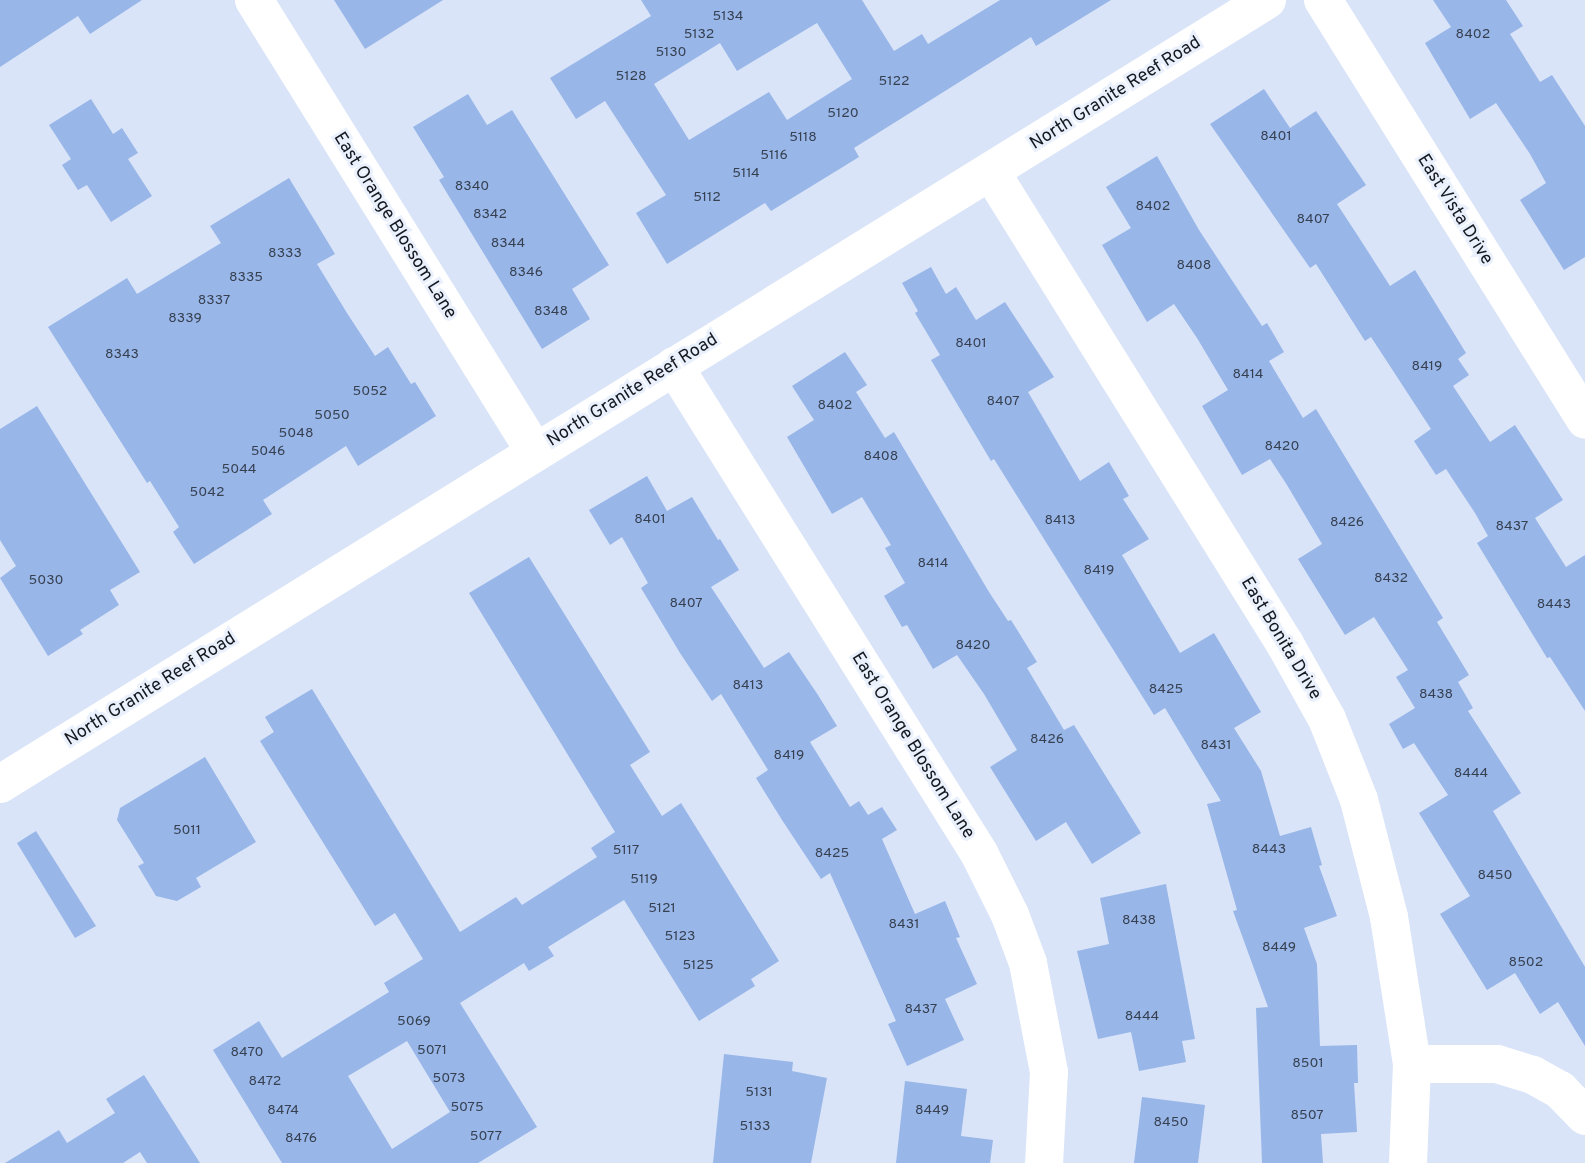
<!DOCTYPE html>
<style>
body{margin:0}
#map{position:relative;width:1585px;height:1163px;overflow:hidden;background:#d9e4f8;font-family:Overpass,sans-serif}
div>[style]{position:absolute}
.building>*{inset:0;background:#98b6e8}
.minor>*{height:38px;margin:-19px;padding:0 19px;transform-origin:19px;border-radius:19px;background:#fff}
span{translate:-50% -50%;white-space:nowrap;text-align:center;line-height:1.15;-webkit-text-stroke:6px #eaf1fd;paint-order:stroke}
.number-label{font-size:14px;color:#364051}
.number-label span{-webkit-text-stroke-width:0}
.street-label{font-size:18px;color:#15191f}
</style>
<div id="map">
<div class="building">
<div style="clip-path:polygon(0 0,142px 0,90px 34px,78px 16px,0 67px)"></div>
<div style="clip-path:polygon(334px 0,443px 0,365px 49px)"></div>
<div style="clip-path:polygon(evenodd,641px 0,862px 0,894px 51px,922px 34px,928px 44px,1000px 0,1111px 0,1036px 46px,1031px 37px,854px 148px,859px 157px,771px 211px,765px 203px,667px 264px,636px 213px,666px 195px,605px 101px,576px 119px,550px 78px,651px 16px,641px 0,817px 23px,852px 79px,787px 120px,769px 92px,689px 140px,654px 84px,720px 43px,737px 71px,817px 23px)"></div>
<div style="clip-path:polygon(1433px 0,1506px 0,1523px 26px,1510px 34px,1540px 82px,1552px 75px,1585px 126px,1585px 257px,1564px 270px,1520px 200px,1546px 183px,1530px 154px,1496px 103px,1470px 119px,1425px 43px,1451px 27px)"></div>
<div style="clip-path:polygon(1264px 89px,1290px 128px,1316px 111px,1366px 185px,1337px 204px,1358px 236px,1390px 286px,1415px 270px,1466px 353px,1458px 359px,1469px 375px,1453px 386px,1490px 442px,1515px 425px,1563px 500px,1535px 518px,1566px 567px,1585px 555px,1585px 711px,1550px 657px,1547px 658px,1477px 543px,1488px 536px,1475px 513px,1446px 469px,1436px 475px,1414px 441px,1431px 429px,1371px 337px,1365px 341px,1316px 264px,1310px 268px,1210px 124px)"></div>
<div style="clip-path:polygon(468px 94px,487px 125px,512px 110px,609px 265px,572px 289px,590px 319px,542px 349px,439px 180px,444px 177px,413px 127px)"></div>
<div style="clip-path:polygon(91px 99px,113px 134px,122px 128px,138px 153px,128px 159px,152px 196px,111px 222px,87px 185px,78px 190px,62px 165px,71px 159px,49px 125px)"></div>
<div style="clip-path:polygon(1157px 156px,1199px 230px,1262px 326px,1267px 323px,1284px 352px,1269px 361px,1303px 418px,1316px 409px,1443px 618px,1437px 622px,1469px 675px,1458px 682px,1473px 708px,1468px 711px,1521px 793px,1493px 811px,1585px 967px,1585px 1046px,1558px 1002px,1540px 1014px,1515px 973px,1487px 990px,1440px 914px,1470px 896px,1419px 813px,1448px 795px,1414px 743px,1403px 749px,1389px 724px,1415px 708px,1396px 677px,1408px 670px,1374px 617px,1345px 635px,1298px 559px,1322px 544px,1287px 485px,1270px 459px,1242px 475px,1202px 406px,1228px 390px,1197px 338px,1174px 304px,1147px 322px,1102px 245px,1131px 228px,1106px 187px)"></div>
<div style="clip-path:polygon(289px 178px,335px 254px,317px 264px,347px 313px,375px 356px,388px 347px,411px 384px,415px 382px,436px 416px,358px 466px,346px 446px,263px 500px,272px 514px,194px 564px,173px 532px,179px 527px,150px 481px,147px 483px,48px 327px,127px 278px,137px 294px,221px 243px,210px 226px)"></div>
<div style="clip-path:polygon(931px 267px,946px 294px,956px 287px,976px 320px,1005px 302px,1054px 377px,1028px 392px,1080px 481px,1109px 462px,1129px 496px,1123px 499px,1149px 539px,1122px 555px,1180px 653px,1214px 633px,1261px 712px,1234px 728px,1261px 771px,1280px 836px,1311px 827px,1322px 865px,1319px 866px,1337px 916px,1304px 928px,1317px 964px,1320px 1046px,1357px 1045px,1358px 1083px,1354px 1083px,1357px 1132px,1321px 1134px,1323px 1163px,1262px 1163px,1256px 1008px,1268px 1007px,1233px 911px,1237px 910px,1207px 804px,1221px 801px,1165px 708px,1154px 715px,994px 459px,991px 461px,931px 360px,940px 355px,915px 313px,918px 311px,902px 283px)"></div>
<div style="clip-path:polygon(845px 352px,867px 385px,856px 392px,885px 438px,894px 432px,989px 592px,1008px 621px,1011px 620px,1037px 662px,1027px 668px,1064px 730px,1074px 725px,1141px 833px,1092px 864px,1066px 822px,1036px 841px,990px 767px,1017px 750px,984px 694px,957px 655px,933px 669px,907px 625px,902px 627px,884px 596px,905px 583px,885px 548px,891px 545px,862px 497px,832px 514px,787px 437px,814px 420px,792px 386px)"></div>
<div style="clip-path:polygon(37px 406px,140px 572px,110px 590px,119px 605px,80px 630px,83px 634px,48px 656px,0 578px,16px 566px,0 540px,0 429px)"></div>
<div style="clip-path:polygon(647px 476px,667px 511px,692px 497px,718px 540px,720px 539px,739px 570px,711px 587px,764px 668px,789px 652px,818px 695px,837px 726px,810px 742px,850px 807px,859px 801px,868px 815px,882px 807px,897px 830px,882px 839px,915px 914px,945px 901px,960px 937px,956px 938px,977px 984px,945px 999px,964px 1040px,907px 1066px,888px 1024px,896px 1021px,830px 873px,821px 879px,782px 820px,756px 778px,768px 770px,721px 694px,712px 701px,680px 653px,641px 588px,648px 583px,622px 537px,610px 545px,589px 510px)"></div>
<div style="clip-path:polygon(evenodd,529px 557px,650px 752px,630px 765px,662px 816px,681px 803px,779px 961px,751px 979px,755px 986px,699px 1021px,624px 900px,548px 947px,554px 956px,529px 971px,524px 963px,460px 1003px,537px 1127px,478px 1163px,282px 1163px,213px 1050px,259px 1021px,282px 1058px,389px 992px,384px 983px,423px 959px,395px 913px,375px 926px,260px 741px,274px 732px,265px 717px,312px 689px,460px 932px,516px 897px,522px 905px,597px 857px,591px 848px,615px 832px,469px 593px,529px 557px,407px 1041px,450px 1112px,392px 1149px,348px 1076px,407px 1041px)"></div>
<div style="clip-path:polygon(205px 757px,256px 842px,196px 878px,201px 887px,177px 901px,156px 896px,138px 866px,144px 863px,117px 820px,120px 808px)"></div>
<div style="clip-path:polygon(36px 831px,96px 926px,75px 938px,17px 843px)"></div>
<div style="clip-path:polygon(1166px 884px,1195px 1039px,1182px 1041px,1186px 1062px,1139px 1071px,1131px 1032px,1098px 1039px,1077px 951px,1109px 944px,1100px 898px)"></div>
<div style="clip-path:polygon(724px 1054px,793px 1062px,792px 1071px,827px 1078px,811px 1163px,713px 1163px)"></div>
<div style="clip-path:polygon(144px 1075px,200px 1163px,147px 1163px,140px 1152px,123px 1163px,5px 1163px,59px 1130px,67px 1143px,115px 1113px,106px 1099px)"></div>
<div style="clip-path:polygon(905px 1081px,967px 1089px,961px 1136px,993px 1140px,990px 1163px,896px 1163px)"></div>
<div style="clip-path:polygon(1142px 1097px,1205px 1105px,1198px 1163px,1134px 1163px)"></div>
</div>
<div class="minor">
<div style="left:254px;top:0;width:532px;rotate:58.13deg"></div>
<div style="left:1323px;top:0;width:495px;rotate:58deg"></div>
<div style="left:991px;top:172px;width:556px;rotate:58.08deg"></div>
<div style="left:1285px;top:644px;width:86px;rotate:60.8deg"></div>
<div style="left:1327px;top:719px;width:87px;rotate:68.4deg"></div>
<div style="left:1359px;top:800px;width:121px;rotate:75.6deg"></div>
<div style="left:1389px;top:917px;width:149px;rotate:81.1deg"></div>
<div style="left:1412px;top:1064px;width:99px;rotate:92.3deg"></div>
<div style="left:674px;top:366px;width:575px;rotate:57.94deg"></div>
<div style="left:979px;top:853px;width:69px;rotate:63.4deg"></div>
<div style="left:1010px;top:915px;width:51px;rotate:69.4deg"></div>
<div style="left:1028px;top:963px;width:111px;rotate:79.1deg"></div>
<div style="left:1049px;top:1072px;width:91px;rotate:93.1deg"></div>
<div style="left:0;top:784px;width:1490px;rotate:-31.75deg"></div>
<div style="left:1412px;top:1064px;width:85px"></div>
<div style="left:1497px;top:1064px;width:38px;rotate:17deg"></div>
<div style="left:1533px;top:1075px;width:31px;rotate:29deg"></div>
<div style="left:1560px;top:1090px;width:36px;rotate:46deg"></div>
</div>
<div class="number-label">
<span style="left:728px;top:17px">5134</span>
<span style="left:699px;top:35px">5132</span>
<span style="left:1473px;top:35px">8402</span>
<span style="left:671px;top:53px">5130</span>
<span style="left:631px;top:77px">5128</span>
<span style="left:894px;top:82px">5122</span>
<span style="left:843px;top:114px">5120</span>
<span style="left:1276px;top:137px">8401</span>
<span style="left:803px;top:138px">5118</span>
<span style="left:774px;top:156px">5116</span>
<span style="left:746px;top:174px">5114</span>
<span style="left:472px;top:187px">8340</span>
<span style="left:707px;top:198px">5112</span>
<span style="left:1153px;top:207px">8402</span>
<span style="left:490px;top:215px">8342</span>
<span style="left:1313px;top:220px">8407</span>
<span style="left:508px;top:244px">8344</span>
<span style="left:285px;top:254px">8333</span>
<span style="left:1194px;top:266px">8408</span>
<span style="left:526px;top:273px">8346</span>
<span style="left:246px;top:278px">8335</span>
<span style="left:214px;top:301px">8337</span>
<span style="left:551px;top:312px">8348</span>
<span style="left:185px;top:319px">8339</span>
<span style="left:971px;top:344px">8401</span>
<span style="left:122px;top:355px">8343</span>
<span style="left:1427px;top:367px">8419</span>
<span style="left:1248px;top:375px">8414</span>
<span style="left:370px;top:392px">5052</span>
<span style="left:1003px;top:402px">8407</span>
<span style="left:835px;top:406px">8402</span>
<span style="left:332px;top:416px">5050</span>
<span style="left:296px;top:434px">5048</span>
<span style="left:1282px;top:447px">8420</span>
<span style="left:268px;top:452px">5046</span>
<span style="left:881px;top:457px">8408</span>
<span style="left:239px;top:470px">5044</span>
<span style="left:207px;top:493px">5042</span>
<span style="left:650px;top:520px">8401</span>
<span style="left:1060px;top:521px">8413</span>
<span style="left:1347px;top:523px">8426</span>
<span style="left:1512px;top:527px">8437</span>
<span style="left:933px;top:564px">8414</span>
<span style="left:1099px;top:571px">8419</span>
<span style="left:1391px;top:579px">8432</span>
<span style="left:46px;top:581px">5030</span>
<span style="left:686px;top:604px">8407</span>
<span style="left:1554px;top:605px">8443</span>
<span style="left:973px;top:646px">8420</span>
<span style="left:748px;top:686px">8413</span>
<span style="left:1166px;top:690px">8425</span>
<span style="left:1436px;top:695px">8438</span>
<span style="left:1047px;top:740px">8426</span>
<span style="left:1216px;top:746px">8431</span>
<span style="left:789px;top:756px">8419</span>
<span style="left:1471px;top:774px">8444</span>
<span style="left:187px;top:831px">5011</span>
<span style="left:1269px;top:850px">8443</span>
<span style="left:626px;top:851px">5117</span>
<span style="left:832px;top:854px">8425</span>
<span style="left:1495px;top:876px">8450</span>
<span style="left:644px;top:880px">5119</span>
<span style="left:662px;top:909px">5121</span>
<span style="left:1139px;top:921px">8438</span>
<span style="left:904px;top:925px">8431</span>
<span style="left:680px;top:937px">5123</span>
<span style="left:1279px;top:948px">8449</span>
<span style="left:1526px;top:963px">8502</span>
<span style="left:698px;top:966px">5125</span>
<span style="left:921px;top:1010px">8437</span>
<span style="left:1142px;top:1017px">8444</span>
<span style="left:414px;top:1022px">5069</span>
<span style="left:432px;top:1051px">5071</span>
<span style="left:247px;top:1053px">8470</span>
<span style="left:1308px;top:1064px">8501</span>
<span style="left:449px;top:1079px">5073</span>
<span style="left:265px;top:1082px">8472</span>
<span style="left:759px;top:1093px">5131</span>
<span style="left:467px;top:1108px">5075</span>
<span style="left:283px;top:1111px">8474</span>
<span style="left:932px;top:1111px">8449</span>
<span style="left:1307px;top:1116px">8507</span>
<span style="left:1171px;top:1123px">8450</span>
<span style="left:755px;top:1127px">5133</span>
<span style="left:486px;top:1137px">5077</span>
<span style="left:301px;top:1139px">8476</span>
</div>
<div class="street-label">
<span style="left:1116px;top:94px;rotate:-32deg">North Granite Reef Road</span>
<span style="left:1454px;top:210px;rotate:58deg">East Vista Drive</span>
<span style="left:394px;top:226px;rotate:58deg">East Orange Blossom Lane</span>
<span style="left:633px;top:391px;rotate:-32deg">North Granite Reef Road</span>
<span style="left:1280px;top:639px;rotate:59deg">East Bonita Drive</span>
<span style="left:151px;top:690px;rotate:-32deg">North Granite Reef Road</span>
<span style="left:912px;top:746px;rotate:58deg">East Orange Blossom Lane</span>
</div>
</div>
